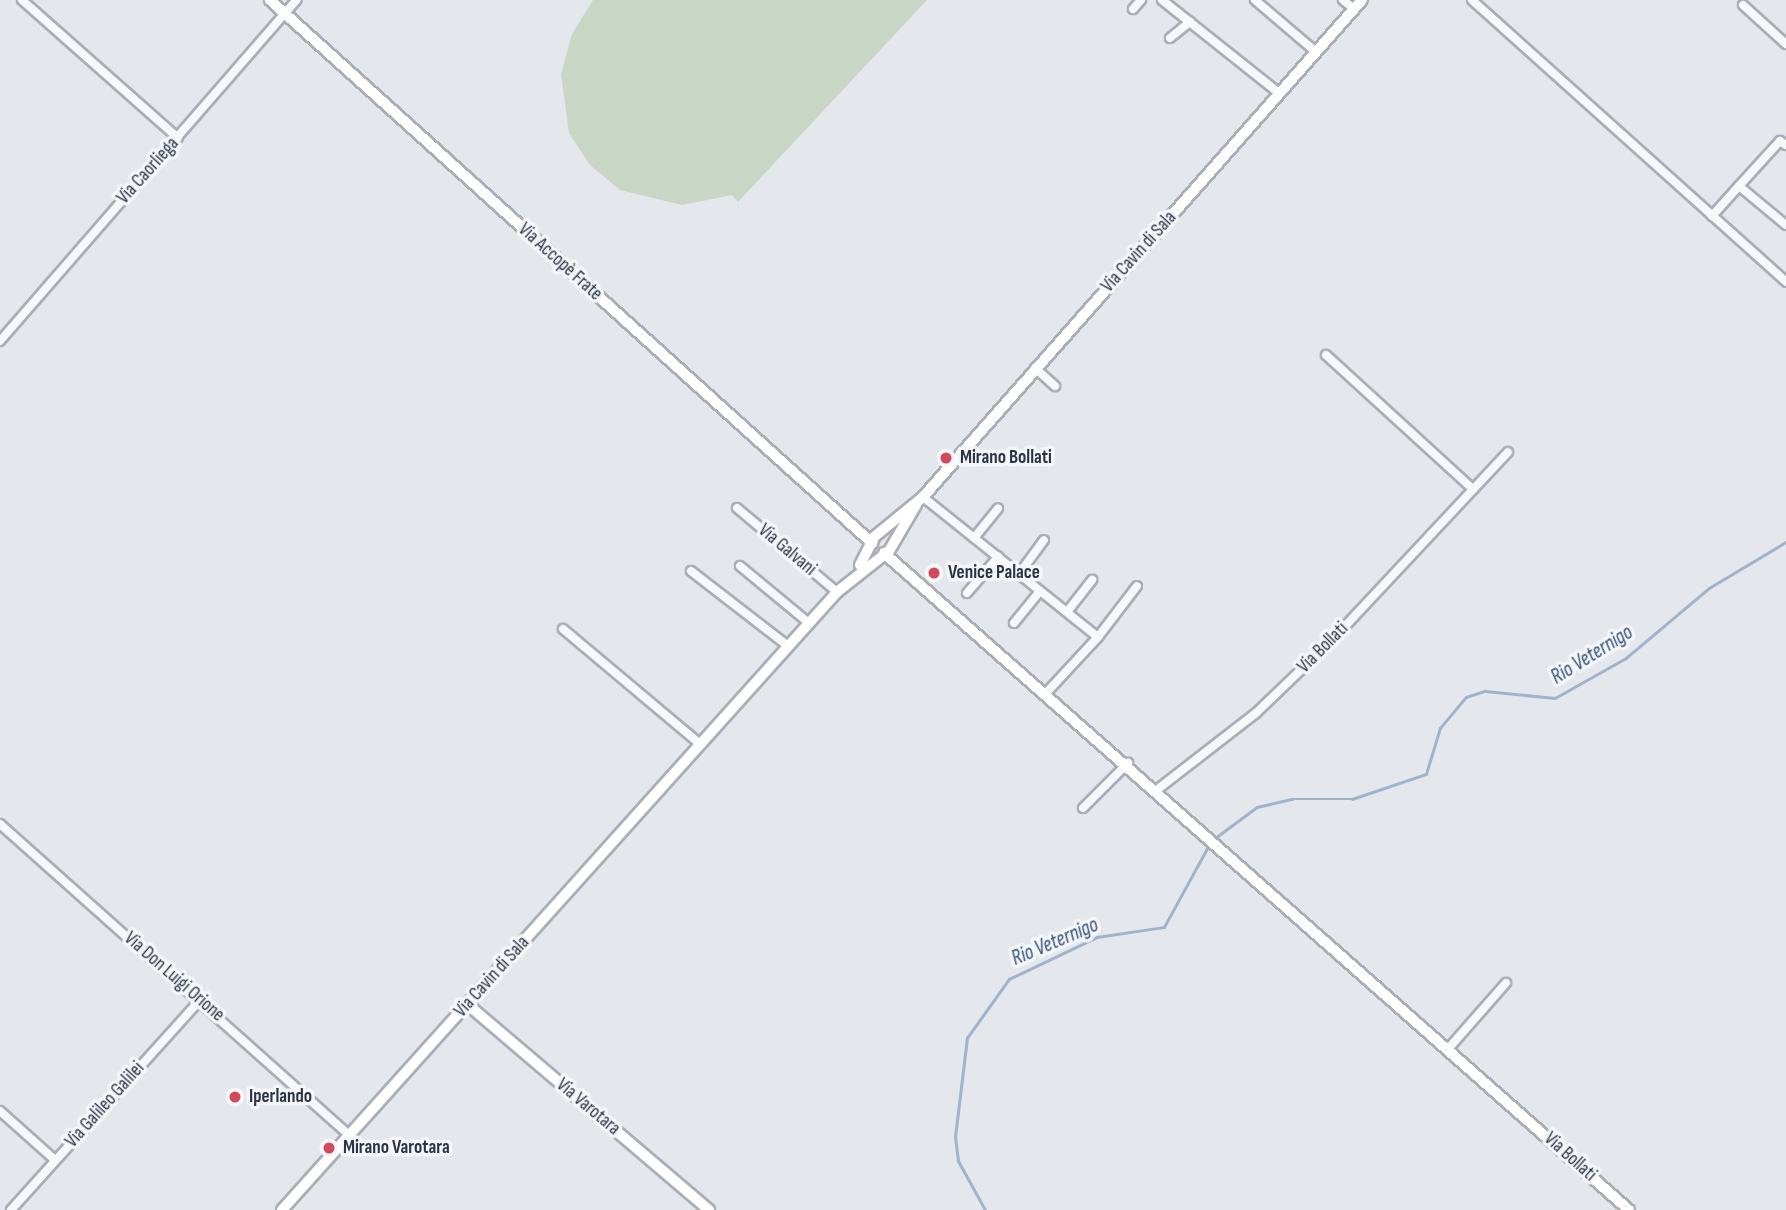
<!DOCTYPE html>
<meta charset="utf-8">
<style>
body{margin:0}
#map{position:relative;width:1786px;height:1210px;overflow:hidden;background:#e4e7ec;font-family:"Sofia Sans Condensed",sans-serif}
div>[style]{position:absolute}
.green>*{inset:0;background:#c9d6c5}
.stream>*{height:2.5px;margin:-1.25px;padding:0 1.25px;transform-origin:1.25px;border-radius:1.25px;background:#9fb4cc}
.roads{filter:drop-shadow(2px 0 #a9aeb7) drop-shadow(-2px 0 #a9aeb7) drop-shadow(0 2px #a9aeb7) drop-shadow(0 -2px #a9aeb7)}
.street>*{height:8px;margin:-4px;padding:0 4px;transform-origin:4px;border-radius:4px;background:#f7f8fa}
.secondary>*{height:10px;margin:-5px;padding:0 5px;transform-origin:5px;border-radius:5px;background:#fff}
.dots>*{width:19px;height:19px;translate:-50% -50%;box-sizing:border-box;border:4px solid #f4f6f9;border-radius:50%}
span{translate:-50% -50%;white-space:nowrap;text-align:center;line-height:1.15;-webkit-text-stroke:7px #f4f6f9;paint-order:stroke}
.street-label{font-size:19px;color:#2b3445}
.poi-label{font-size:19px;color:#2b3445;font-weight:700}
.left{translate:0 -50%;text-align:left}
.water-label{font-size:21px;color:#34527a;font-style:italic}
</style>
<div id="map">
<div class="green">
<div style="clip-path:polygon(593px 0,927px 0,738px 202px,732px 195px,682px 205px,620px 190px,590px 165px,569px 133px,561px 74px,572px 34px)"></div>
</div>
<div class="stream">
<div style="left:1215px;top:838px;width:52px;rotate:-36.4deg"></div>
<div style="left:1257px;top:807px;width:36px;rotate:-13deg"></div>
<div style="left:1292px;top:799px;width:60px"></div>
<div style="left:1352px;top:799px;width:78px;rotate:-18.7deg"></div>
<div style="left:1426px;top:774px;width:48px;rotate:-73.1deg"></div>
<div style="left:1440px;top:728px;width:40px;rotate:-50deg"></div>
<div style="left:1466px;top:697px;width:20px;rotate:-18deg"></div>
<div style="left:1485px;top:691px;width:70px;rotate:5.7deg"></div>
<div style="left:1555px;top:698px;width:81px;rotate:-29.4deg"></div>
<div style="left:1626px;top:658px;width:109px;rotate:-40.1deg"></div>
<div style="left:1709px;top:588px;width:90px;rotate:-30.9deg"></div>
<div style="left:985px;top:1210px;width:56px;rotate:-118.9deg"></div>
<div style="left:958px;top:1161px;width:24px;rotate:-97deg"></div>
<div style="left:955px;top:1137px;width:100px;rotate:-83.1deg"></div>
<div style="left:967px;top:1038px;width:72px;rotate:-54.6deg"></div>
<div style="left:1009px;top:979px;width:98px;rotate:-25.5deg"></div>
<div style="left:1097px;top:937px;width:68px;rotate:-8.5deg"></div>
<div style="left:1164px;top:927px;width:96px;rotate:-61.3deg"></div>
</div>
<div class="roads">
<div class="street">
<div style="left:22px;top:0;width:208px;rotate:41.5deg"></div>
<div style="left:1162px;top:0;width:149px;rotate:38.5deg"></div>
<div style="left:1255px;top:0;width:80px;rotate:40.4deg"></div>
<div style="left:1343px;top:0;width:14px;rotate:39deg"></div>
<div style="left:1472px;top:0;width:422px;rotate:41.9deg"></div>
<div style="left:1743px;top:5px;width:58px;rotate:42.2deg"></div>
<div style="left:1133px;top:9px;width:12px;rotate:-48deg"></div>
<div style="left:1170px;top:38px;width:26px;rotate:-39deg"></div>
<div style="left:1739px;top:186px;width:61px;rotate:-47.7deg"></div>
<div style="left:1780px;top:141px;width:7px;rotate:34deg"></div>
<div style="left:1712px;top:216px;width:40px;rotate:-48deg"></div>
<div style="left:1739px;top:186px;width:61px;rotate:39.7deg"></div>
<div style="left:0;top:341px;width:452px;rotate:-49deg"></div>
<div style="left:1326px;top:355px;width:199px;rotate:42.4deg"></div>
<div style="left:1035px;top:368px;width:27px;rotate:42deg"></div>
<div style="left:923px;top:497px;width:224px;rotate:38.7deg"></div>
<div style="left:1098px;top:637px;width:75px;rotate:132.8deg"></div>
<div style="left:737px;top:508px;width:131px;rotate:40deg"></div>
<div style="left:974px;top:538px;width:38px;rotate:-51deg"></div>
<div style="left:740px;top:566px;width:89px;rotate:39.6deg"></div>
<div style="left:691px;top:571px;width:123px;rotate:37.7deg"></div>
<div style="left:1019px;top:574px;width:42px;rotate:-53.7deg"></div>
<div style="left:967px;top:593px;width:48px;rotate:-49.3deg"></div>
<div style="left:1067px;top:612px;width:41px;rotate:-52deg"></div>
<div style="left:1014px;top:623px;width:41px;rotate:-50.9deg"></div>
<div style="left:563px;top:629px;width:179px;rotate:40deg"></div>
<div style="left:1098px;top:637px;width:64px;rotate:-52.6deg"></div>
<div style="left:1158px;top:789px;width:124px;rotate:-37.8deg"></div>
<div style="left:1256px;top:713px;width:107px;rotate:-43.9deg"></div>
<div style="left:1333px;top:639px;width:256px;rotate:-46.9deg"></div>
<div style="left:1083px;top:808px;width:64px;rotate:-45deg"></div>
<div style="left:0;top:824px;width:461px;rotate:41.7deg"></div>
<div style="left:1448px;top:1049px;width:88px;rotate:-48.7deg"></div>
<div style="left:0;top:1111px;width:74px;rotate:41.7deg"></div>
<div style="left:11px;top:1210px;width:283px;rotate:-48deg"></div>
</div>
<div class="secondary">
<div style="left:270px;top:0;width:811px;rotate:42.05deg"></div>
<div style="left:884px;top:553px;width:993px;rotate:41.41deg"></div>
<div style="left:860px;top:565px;width:31px;rotate:-63deg"></div>
<div style="left:874px;top:537px;width:63px;rotate:-39.2deg"></div>
<div style="left:923px;top:497px;width:663px;rotate:-48.55deg"></div>
<div style="left:467px;top:1004px;width:318px;rotate:40.4deg"></div>
<div style="left:282px;top:1210px;width:831px;rotate:-48.07deg"></div>
<div style="left:837px;top:592px;width:66px;rotate:-38.3deg"></div>
<div style="left:889px;top:551px;width:53px;rotate:-59.6deg"></div>
</div>
</div>
<div class="dots">
<div style="left:946px;top:458px;background:#d1495b"></div>
<div style="left:934px;top:573px;background:#d1495b"></div>
<div style="left:235px;top:1097px;background:#d1495b"></div>
<div style="left:329px;top:1148px;background:#d1495b"></div>
</div>
<div class="street-label">
<span style="left:148px;top:171px;rotate:-48deg">Via Caorliega</span>
<span style="left:1139px;top:252px;rotate:-48deg">Via Cavin di Sala</span>
<span style="left:560px;top:262px;rotate:42deg">Via Accopè Frate</span>
<span style="left:787px;top:550px;rotate:40deg">Via Galvani</span>
<span style="left:1323px;top:648px;rotate:-45deg">Via Bollati</span>
<span style="left:174px;top:977px;rotate:41deg">Via Don Luigi Orione</span>
<span style="left:492px;top:977px;rotate:-48deg">Via Cavin di Sala</span>
<span style="left:105px;top:1105px;rotate:-48deg">Via Galileo Galilei</span>
<span style="left:588px;top:1107px;rotate:40deg">Via Varotara</span>
<span style="left:1570px;top:1157px;rotate:42deg">Via Bollati</span>
</div>
<div class="poi-label">
<span class="left" style="left:960px;top:458px">Mirano Bollati</span>
<span class="left" style="left:948px;top:573px">Venice Palace</span>
<span class="left" style="left:249px;top:1097px">Iperlando</span>
<span class="left" style="left:343px;top:1148px">Mirano Varotara</span>
</div>
<div class="water-label">
<span style="left:1592px;top:655px;rotate:-32deg">Rio Veternigo</span>
<span style="left:1055px;top:942px;rotate:-23deg">Rio Veternigo</span>
</div>
</div>
